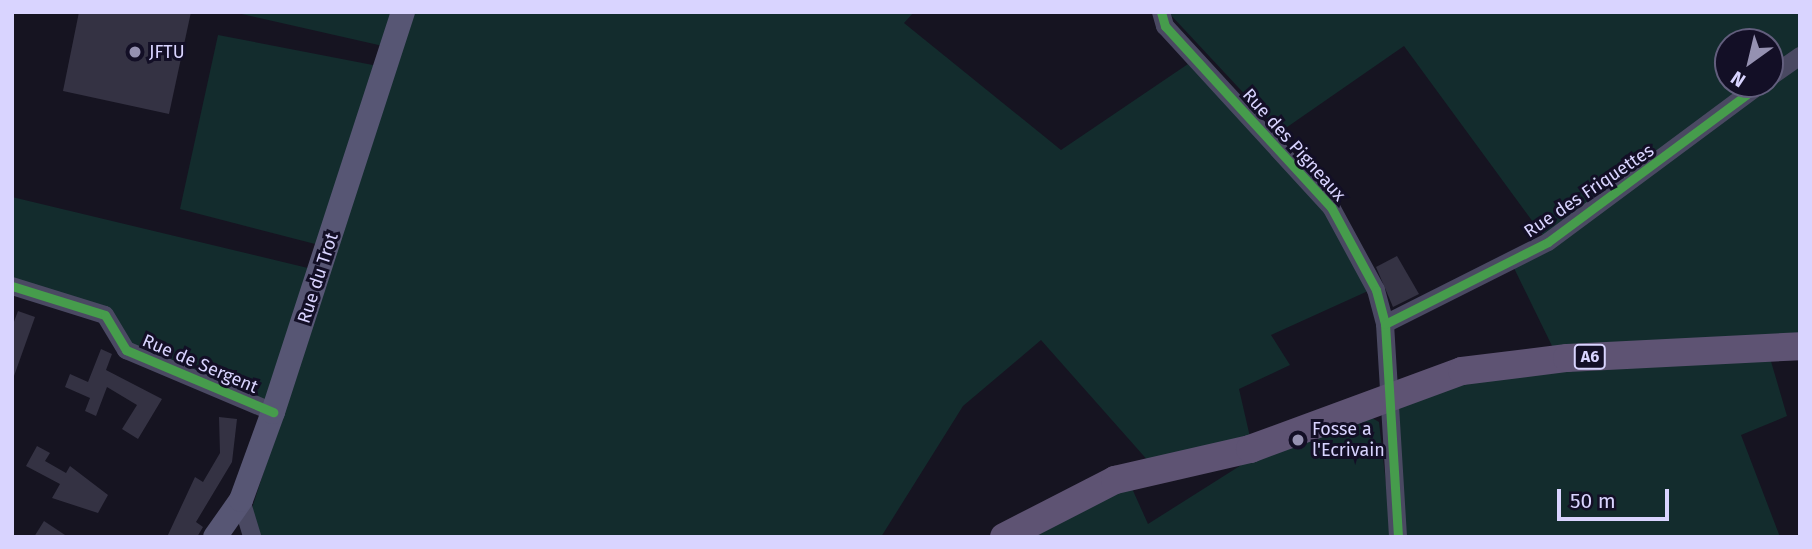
<!DOCTYPE html>
<style>
body{margin:0}
#map{position:relative;width:1812px;height:549px;overflow:hidden;background:#161421;font-family:"Fira Sans",sans-serif}
div>[style]{position:absolute}
.green>*{inset:0;background:#132c2d}
.building>*{inset:0;background:#343243}
.street>*{height:18px;margin:-9px;padding:0 9px;transform-origin:9px;border-radius:9px;background:#4a4962}
.secondary>*{height:24px;margin:-12px;padding:0 12px;transform-origin:12px;border-radius:12px;background:#575674}
.primary>*{height:28px;margin:-14px;padding:0 14px;transform-origin:14px;border-radius:14px;background:#5e5373}
.cycleway>*{height:9px;margin:-4.5px;padding:0 4.5px;transform-origin:4.5px;border-radius:4.5px;background:#469c4c}
.dots>*{width:19px;height:19px;translate:-50% -50%;box-sizing:border-box;border:4px solid #130f26;border-radius:50%}
span{translate:-50% -50%;white-space:nowrap;text-align:center;line-height:1.15;-webkit-text-stroke:6px #130f26;paint-order:stroke}
.shield-label span{padding:2px 5px;background:#130f26;border:2px solid;border-radius:5px;-webkit-text-stroke-width:0}
.shield-label{font-size:16px;color:#d9d4ff;font-weight:700}
.poi-label{font-size:18px;color:#d9d4ff}
.left{translate:0 -50%;text-align:left}
.street-label{font-size:18px;color:#d9d4ff}
.frame{position:absolute;inset:0;border:14px solid #d9d4ff;pointer-events:none}
.north{position:absolute;left:1714px;top:28px;width:70px;height:70px;box-sizing:border-box;background:#130f26;border:2px solid #625e7d;border-radius:50%;rotate:214deg;font-size:19px;font-weight:700;line-height:28px;text-align:center;color:#d9d4ff}
.north::after{content:'';display:block;margin:auto;width:24px;height:32px;background:#9591b1;clip-path:polygon(50% 0,100% 100%,50% 72%,0 100%)}
.scale{position:absolute;left:1557px;top:489px;width:112px;height:32px;box-sizing:border-box;border:4px solid #d9d4ff;border-top:0;padding-left:9px;font-size:21px;line-height:24px;white-space:nowrap;color:#d9d4ff;-webkit-text-stroke:5px #130f26;paint-order:stroke}
</style>
<div id="map">
<div class="green">
<div style="clip-path:polygon(233px 12px,391px 12px,383px 46px)"></div>
<div style="clip-path:polygon(414px 12px,914px 12px,904px 23px,1061px 150px,1188px 64px,1322px 205px,1368px 291px,1271px 335px,1290px 365px,1239px 389px,1250px 437px,1150px 463px,1041px 340px,963px 406px,881px 537px,259px 537px,251px 511px)"></div>
<div style="clip-path:polygon(1168px 12px,1800px 12px,1800px 49px,1770px 71px,1770px 42px,1728px 42px,1728px 84px,1753px 84px,1544px 237px,1404px 46px,1280px 132px)"></div>
<div style="clip-path:polygon(218px 35px,378px 66px,319px 245px,180px 209px)"></div>
<div style="clip-path:polygon(1800px 63px,1800px 337px,1554px 350px,1513px 266px)"></div>
<div style="clip-path:polygon(12px 197px,312px 269px,266px 401px,130px 348px,119px 322px,106px 311px,12px 279px)"></div>
<div style="clip-path:polygon(1770px 358px,1787px 416px,1741px 435px,1780px 537px,1406px 537px,1389px 405px,1476px 377px)"></div>
<div style="clip-path:polygon(1367px 415px,1379px 422px,1392px 537px,1026px 537px,1130px 484px,1148px 524px,1246px 462px)"></div>
</div>
<div class="building">
<div style="clip-path:polygon(79px 12px,191px 12px,169px 114px,63px 91px)"></div>
<div style="clip-path:polygon(1397px 256px,1419px 294px,1393px 307px,1376px 267px)"></div>
<div style="clip-path:polygon(18px 311px,35px 317px,14px 376px,12px 327px)"></div>
<div style="clip-path:polygon(101px 349px,112px 354px,106px 370px,162px 399px,138px 439px,122px 429px,137px 405px,107px 387px,96px 416px,85px 411px,90px 398px,65px 387px,70px 374px,88px 382px)"></div>
<div style="clip-path:polygon(219px 417px,237px 419px,232px 462px,196px 522px,203px 527px,197px 537px,167px 537px,195px 477px,203px 482px,220px 453px)"></div>
<div style="clip-path:polygon(37px 446px,50px 453px,45px 461px,66px 473px,70px 466px,108px 495px,98px 513px,52px 498px,60px 484px,26px 466px)"></div>
<div style="clip-path:polygon(44px 521px,68px 537px,34px 537px)"></div>
</div>
<div class="street">
<div style="left:1161px;top:12px;width:15px;rotate:74deg"></div>
<div style="left:1165px;top:26px;width:246px;rotate:47.5deg"></div>
<div style="left:1331px;top:207px;width:94px;rotate:61.5deg"></div>
<div style="left:1376px;top:290px;width:35px;rotate:75deg"></div>
<div style="left:1385px;top:324px;width:213px;rotate:86.5deg"></div>
<div style="left:1770px;top:77px;width:37px;rotate:-35deg"></div>
<div style="left:12px;top:286px;width:97px;rotate:17.3deg"></div>
<div style="left:105px;top:315px;width:41px;rotate:59deg"></div>
<div style="left:126px;top:350px;width:160px;rotate:22.9deg"></div>
<div style="left:1385px;top:324px;width:182px;rotate:-26.7deg"></div>
<div style="left:1548px;top:242px;width:265px;rotate:-36.6deg"></div>
<div style="left:241px;top:500px;width:39px;rotate:73deg"></div>
</div>
<div class="secondary">
<div style="left:215px;top:537px;width:45px;rotate:-54.9deg"></div>
<div style="left:241px;top:500px;width:94px;rotate:-70deg"></div>
<div style="left:273px;top:412px;width:421px;rotate:-72deg"></div>
</div>
<div class="primary">
<div style="left:1004px;top:537px;width:125px;rotate:-27.2deg"></div>
<div style="left:1115px;top:480px;width:139px;rotate:-12.9deg"></div>
<div style="left:1250px;top:449px;width:226px;rotate:-20.2deg"></div>
<div style="left:1462px;top:371px;width:106px;rotate:-7.1deg"></div>
<div style="left:1567px;top:358px;width:233px;rotate:-2.9deg"></div>
</div>
<div class="cycleway">
<div style="left:1161px;top:12px;width:15px;rotate:74deg"></div>
<div style="left:1165px;top:26px;width:246px;rotate:47.5deg"></div>
<div style="left:1331px;top:207px;width:94px;rotate:61.5deg"></div>
<div style="left:1376px;top:290px;width:35px;rotate:75deg"></div>
<div style="left:1385px;top:324px;width:213px;rotate:86.5deg"></div>
<div style="left:12px;top:286px;width:97px;rotate:17.3deg"></div>
<div style="left:105px;top:315px;width:41px;rotate:59deg"></div>
<div style="left:126px;top:350px;width:160px;rotate:22.9deg"></div>
<div style="left:1385px;top:324px;width:182px;rotate:-26.7deg"></div>
<div style="left:1548px;top:242px;width:265px;rotate:-36.6deg"></div>
</div>
<div class="dots">
<div style="left:135px;top:52px;background:#9591b1"></div>
<div style="left:1298px;top:440px;background:#9591b1"></div>
</div>
<div class="shield-label">
<span style="left:1590px;top:357px">A6</span>
</div>
<div class="poi-label">
<span class="left" style="left:149px;top:52px">JFTU</span>
<span class="left" style="left:1312px;top:440px">Fosse a<br>l'Ecrivain</span>
</div>
<div class="street-label">
<span style="left:1294px;top:145px;rotate:48deg">Rue des Pigneaux</span>
<span style="left:1589px;top:191px;rotate:-34deg">Rue des Friquettes</span>
<span style="left:318px;top:278px;rotate:-72deg">Rue du Trot</span>
<span style="left:200px;top:364px;rotate:23deg">Rue de Sergent</span>
</div>
<div class="frame"></div>
<div class="north">N</div>
<div class="scale">50 m</div>
</div>
